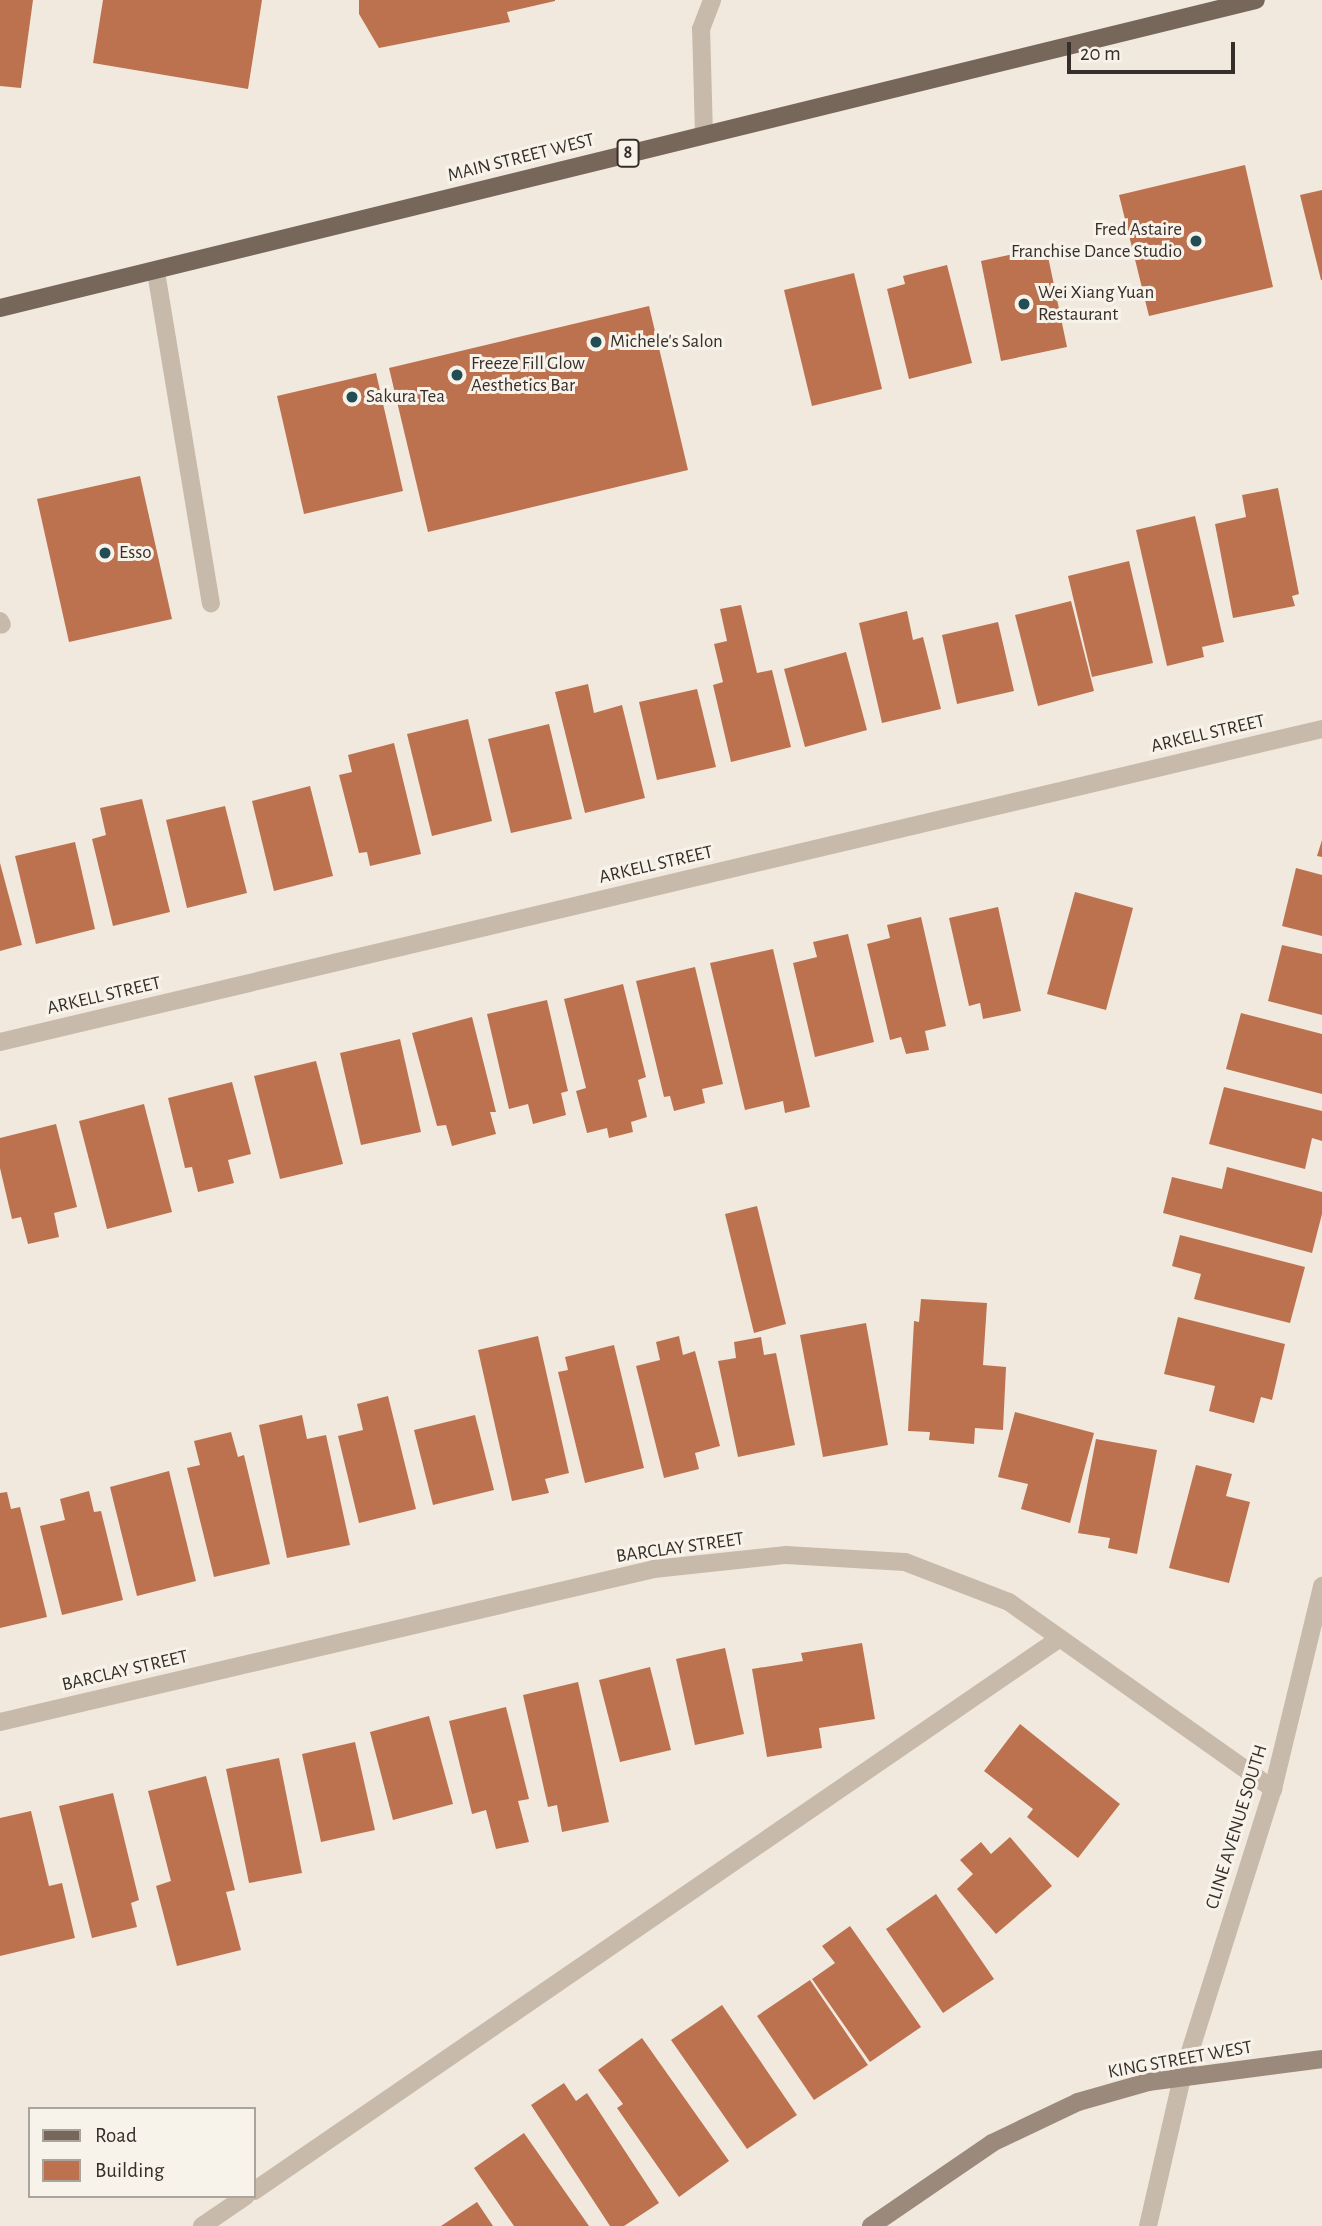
<!DOCTYPE html>
<style>
body{margin:0}
#map{position:relative;width:1322px;height:2226px;overflow:hidden;background:#f1e9de;font-family:"Alegreya Sans",sans-serif}
div>[style]{position:absolute}
.building>*{inset:0;background:#bd724f}
.lane>*{height:18px;margin:-9px;padding:0 9px;transform-origin:9px;border-radius:9px;background:#c8baaa}
.street>*{height:18px;margin:-9px;padding:0 9px;transform-origin:9px;border-radius:9px;background:#c8baaa}
.secondary>*{height:18px;margin:-9px;padding:0 9px;transform-origin:9px;border-radius:9px;background:#9b8a7c}
.primary>*{height:18px;margin:-9px;padding:0 9px;transform-origin:9px;border-radius:9px;background:#77675b}
.dots>*{width:19px;height:19px;translate:-50% -50%;box-sizing:border-box;border:4px solid #f8f3ea;border-radius:50%}
span{translate:-50% -50%;white-space:nowrap;text-align:center;line-height:1.15;-webkit-text-stroke:6px #f8f3ea;paint-order:stroke}
.shield-label span{padding:2px 5px;background:#f8f3ea;border:2px solid;border-radius:5px;-webkit-text-stroke-width:0}
.shield-label{font-size:18px;color:#362e29;font-weight:700}
.street-label{font-size:19px;color:#362e29}
.poi-label{font-size:19px;color:#362e29}
.right{translate:-100% -50%;text-align:right}
.left{translate:0 -50%;text-align:left}
.legend{position:absolute;left:28px;top:2107px;width:228px;height:91px;box-sizing:border-box;background:#f8f3ea;border:2px solid #aaa49d;margin:0;padding:9px 12px;list-style:none;font-size:21px;color:#362e29}
.legend li{display:flex;align-items:center;gap:14px;height:35px}
.legend b{width:35px;border:2px solid #aaa49d}
.scale{position:absolute;left:1067px;top:42px;width:168px;height:32px;box-sizing:border-box;border:4px solid #362e29;border-top:0;padding-left:9px;font-size:21px;line-height:24px;white-space:nowrap;color:#362e29;-webkit-text-stroke:5px #f8f3ea;paint-order:stroke}
</style>
<div id="map">
<div class="building">
<div style="clip-path:polygon(0 0,33px 0,21px 88px,0 86px)"></div>
<div style="clip-path:polygon(103px 0,262px 0,248px 89px,93px 63px)"></div>
<div style="clip-path:polygon(359px 0,555px 0,555px 1px,507px 12px,510px 22px,379px 48px,359px 14px)"></div>
<div style="clip-path:polygon(1245px 165px,1273px 287px,1149px 316px,1119px 195px)"></div>
<div style="clip-path:polygon(1322px 190px,1322px 280px,1321px 280px,1300px 195px)"></div>
<div style="clip-path:polygon(1046px 247px,1067px 347px,1001px 361px,981px 261px)"></div>
<div style="clip-path:polygon(947px 265px,972px 363px,909px 379px,887px 289px,905px 284px,903px 276px)"></div>
<div style="clip-path:polygon(854px 273px,882px 389px,812px 406px,784px 290px)"></div>
<div style="clip-path:polygon(649px 306px,688px 470px,428px 532px,389px 368px)"></div>
<div style="clip-path:polygon(376px 373px,403px 491px,304px 514px,277px 396px)"></div>
<div style="clip-path:polygon(140px 476px,172px 619px,69px 642px,37px 499px)"></div>
<div style="clip-path:polygon(1278px 488px,1299px 594px,1292px 596px,1295px 606px,1233px 618px,1215px 524px,1246px 517px,1242px 495px)"></div>
<div style="clip-path:polygon(1195px 516px,1224px 642px,1202px 647px,1204px 657px,1167px 666px,1136px 530px)"></div>
<div style="clip-path:polygon(1129px 561px,1153px 663px,1092px 677px,1068px 576px)"></div>
<div style="clip-path:polygon(1071px 601px,1094px 691px,1038px 706px,1015px 615px)"></div>
<div style="clip-path:polygon(741px 605px,757px 673px,772px 670px,791px 747px,731px 762px,713px 685px,723px 682px,714px 644px,727px 641px,720px 609px)"></div>
<div style="clip-path:polygon(907px 611px,913px 640px,923px 637px,941px 709px,882px 723px,859px 623px)"></div>
<div style="clip-path:polygon(998px 622px,1014px 691px,957px 704px,942px 635px)"></div>
<div style="clip-path:polygon(846px 652px,867px 730px,805px 747px,784px 669px)"></div>
<div style="clip-path:polygon(588px 684px,594px 713px,622px 705px,645px 798px,585px 813px,555px 692px)"></div>
<div style="clip-path:polygon(697px 689px,716px 767px,657px 780px,639px 702px)"></div>
<div style="clip-path:polygon(468px 719px,492px 821px,432px 836px,407px 734px)"></div>
<div style="clip-path:polygon(549px 724px,572px 819px,511px 833px,488px 739px)"></div>
<div style="clip-path:polygon(394px 743px,421px 854px,370px 866px,367px 852px,359px 853px,339px 775px,352px 772px,348px 755px)"></div>
<div style="clip-path:polygon(310px 786px,333px 876px,274px 891px,252px 801px)"></div>
<div style="clip-path:polygon(142px 799px,170px 912px,113px 926px,92px 839px,106px 835px,100px 808px)"></div>
<div style="clip-path:polygon(225px 806px,247px 893px,187px 908px,166px 820px)"></div>
<div style="clip-path:polygon(1322px 840px,1322px 857px,1317px 856px)"></div>
<div style="clip-path:polygon(75px 842px,95px 929px,36px 944px,15px 856px)"></div>
<div style="clip-path:polygon(0 863px,22px 945px,0 951px)"></div>
<div style="clip-path:polygon(1296px 868px,1322px 875px,1322px 936px,1282px 926px)"></div>
<div style="clip-path:polygon(1075px 892px,1133px 908px,1106px 1010px,1047px 994px)"></div>
<div style="clip-path:polygon(998px 907px,1021px 1011px,983px 1019px,980px 1003px,969px 1006px,949px 918px)"></div>
<div style="clip-path:polygon(921px 917px,946px 1026px,925px 1031px,929px 1050px,906px 1054px,901px 1037px,890px 1040px,867px 944px,890px 938px,887px 925px)"></div>
<div style="clip-path:polygon(848px 934px,874px 1042px,815px 1057px,793px 963px,817px 957px,813px 942px)"></div>
<div style="clip-path:polygon(1282px 945px,1322px 954px,1322px 1015px,1268px 1001px)"></div>
<div style="clip-path:polygon(773px 949px,810px 1107px,785px 1113px,783px 1101px,745px 1110px,710px 963px)"></div>
<div style="clip-path:polygon(695px 967px,723px 1084px,702px 1089px,705px 1103px,674px 1111px,670px 1096px,664px 1097px,636px 981px)"></div>
<div style="clip-path:polygon(623px 984px,646px 1077px,638px 1080px,647px 1117px,631px 1122px,633px 1132px,609px 1138px,607px 1128px,587px 1133px,576px 1091px,586px 1088px,564px 999px)"></div>
<div style="clip-path:polygon(547px 1000px,568px 1091px,561px 1093px,566px 1115px,533px 1124px,528px 1104px,509px 1109px,487px 1014px)"></div>
<div style="clip-path:polygon(1241px 1013px,1322px 1034px,1322px 1094px,1226px 1069px)"></div>
<div style="clip-path:polygon(472px 1017px,496px 1112px,490px 1112px,496px 1134px,452px 1146px,446px 1125px,437px 1126px,412px 1033px)"></div>
<div style="clip-path:polygon(400px 1039px,421px 1132px,361px 1145px,340px 1053px)"></div>
<div style="clip-path:polygon(316px 1061px,343px 1164px,280px 1179px,254px 1076px)"></div>
<div style="clip-path:polygon(232px 1082px,251px 1154px,228px 1160px,234px 1183px,198px 1192px,192px 1167px,185px 1168px,168px 1098px)"></div>
<div style="clip-path:polygon(1224px 1087px,1322px 1111px,1322px 1141px,1312px 1138px,1305px 1169px,1209px 1144px)"></div>
<div style="clip-path:polygon(144px 1104px,172px 1212px,107px 1229px,79px 1121px)"></div>
<div style="clip-path:polygon(56px 1124px,77px 1207px,54px 1213px,59px 1237px,28px 1244px,21px 1217px,12px 1219px,0 1168px,0 1138px)"></div>
<div style="clip-path:polygon(1227px 1167px,1322px 1192px,1322px 1214px,1312px 1253px,1163px 1213px,1172px 1177px,1222px 1189px)"></div>
<div style="clip-path:polygon(757px 1206px,786px 1324px,754px 1333px,725px 1214px)"></div>
<div style="clip-path:polygon(1180px 1235px,1305px 1267px,1290px 1323px,1194px 1299px,1201px 1274px,1172px 1266px)"></div>
<div style="clip-path:polygon(921px 1299px,987px 1303px,983px 1365px,1006px 1367px,1003px 1430px,975px 1428px,974px 1444px,929px 1440px,930px 1432px,908px 1431px,914px 1321px,919px 1322px)"></div>
<div style="clip-path:polygon(1178px 1317px,1285px 1344px,1272px 1400px,1261px 1397px,1254px 1423px,1209px 1411px,1215px 1386px,1164px 1374px)"></div>
<div style="clip-path:polygon(866px 1323px,888px 1445px,823px 1457px,800px 1335px)"></div>
<div style="clip-path:polygon(538px 1336px,569px 1473px,545px 1479px,549px 1493px,512px 1501px,478px 1350px)"></div>
<div style="clip-path:polygon(679px 1336px,683px 1355px,695px 1351px,720px 1446px,695px 1453px,699px 1469px,664px 1478px,636px 1366px,660px 1360px,656px 1342px)"></div>
<div style="clip-path:polygon(761px 1337px,764px 1355px,776px 1353px,795px 1445px,738px 1457px,718px 1361px,736px 1358px,734px 1342px)"></div>
<div style="clip-path:polygon(614px 1345px,644px 1468px,585px 1483px,558px 1372px,568px 1370px,565px 1357px)"></div>
<div style="clip-path:polygon(388px 1396px,416px 1509px,359px 1523px,338px 1436px,363px 1430px,357px 1404px)"></div>
<div style="clip-path:polygon(1015px 1412px,1094px 1433px,1070px 1523px,1021px 1509px,1028px 1484px,998px 1477px)"></div>
<div style="clip-path:polygon(302px 1415px,307px 1439px,326px 1435px,350px 1545px,287px 1558px,259px 1425px)"></div>
<div style="clip-path:polygon(475px 1415px,494px 1490px,433px 1505px,414px 1430px)"></div>
<div style="clip-path:polygon(231px 1432px,238px 1457px,244px 1455px,270px 1564px,214px 1577px,187px 1468px,200px 1465px,194px 1441px)"></div>
<div style="clip-path:polygon(1096px 1439px,1157px 1450px,1137px 1554px,1108px 1548px,1110px 1538px,1078px 1533px)"></div>
<div style="clip-path:polygon(1196px 1465px,1232px 1474px,1226px 1496px,1250px 1502px,1229px 1583px,1169px 1568px)"></div>
<div style="clip-path:polygon(169px 1471px,196px 1581px,137px 1596px,110px 1487px)"></div>
<div style="clip-path:polygon(89px 1491px,94px 1512px,101px 1511px,123px 1600px,62px 1615px,40px 1526px,65px 1520px,60px 1499px)"></div>
<div style="clip-path:polygon(7px 1492px,11px 1509px,20px 1507px,47px 1617px,0 1628px,0 1493px)"></div>
<div style="clip-path:polygon(862px 1643px,875px 1719px,819px 1728px,822px 1748px,767px 1757px,752px 1669px,803px 1661px,801px 1653px)"></div>
<div style="clip-path:polygon(725px 1648px,744px 1734px,695px 1745px,676px 1659px)"></div>
<div style="clip-path:polygon(650px 1667px,671px 1750px,620px 1762px,599px 1680px)"></div>
<div style="clip-path:polygon(578px 1682px,609px 1822px,562px 1832px,557px 1805px,548px 1807px,523px 1695px)"></div>
<div style="clip-path:polygon(506px 1707px,529px 1799px,518px 1801px,529px 1842px,496px 1849px,486px 1810px,472px 1814px,449px 1721px)"></div>
<div style="clip-path:polygon(429px 1716px,453px 1804px,393px 1820px,370px 1732px)"></div>
<div style="clip-path:polygon(1020px 1724px,1120px 1804px,1078px 1858px,1027px 1817px,1033px 1809px,984px 1771px)"></div>
<div style="clip-path:polygon(355px 1742px,375px 1830px,321px 1842px,302px 1754px)"></div>
<div style="clip-path:polygon(279px 1758px,302px 1873px,249px 1883px,226px 1769px)"></div>
<div style="clip-path:polygon(206px 1776px,235px 1890px,226px 1892px,241px 1950px,177px 1966px,156px 1886px,171px 1881px,148px 1791px)"></div>
<div style="clip-path:polygon(113px 1793px,139px 1900px,131px 1903px,137px 1927px,92px 1938px,59px 1806px)"></div>
<div style="clip-path:polygon(31px 1811px,49px 1886px,62px 1883px,75px 1938px,0 1956px,0 1818px)"></div>
<div style="clip-path:polygon(1010px 1837px,1052px 1886px,996px 1934px,957px 1889px,973px 1874px,960px 1860px,981px 1842px,991px 1854px)"></div>
<div style="clip-path:polygon(936px 1894px,994px 1979px,943px 2013px,886px 1929px)"></div>
<div style="clip-path:polygon(850px 1926px,921px 2027px,870px 2062px,812px 1979px,835px 1963px,822px 1946px)"></div>
<div style="clip-path:polygon(810px 1980px,868px 2065px,814px 2100px,757px 2016px)"></div>
<div style="clip-path:polygon(722px 2005px,797px 2115px,747px 2149px,671px 2040px)"></div>
<div style="clip-path:polygon(642px 2038px,729px 2161px,679px 2197px,617px 2108px,623px 2104px,598px 2070px)"></div>
<div style="clip-path:polygon(564px 2083px,576px 2101px,587px 2093px,659px 2203px,624px 2226px,610px 2226px,531px 2105px)"></div>
<div style="clip-path:polygon(524px 2133px,589px 2226px,514px 2226px,474px 2168px)"></div>
<div style="clip-path:polygon(477px 2202px,493px 2226px,441px 2226px)"></div>
</div>
<div class="lane">
<div style="left:156px;top:272px;width:336px;rotate:80.6deg"></div>
<div style="left:0;top:621px;width:4px;rotate:63deg"></div>
<div style="left:254px;top:2191px;width:977px;rotate:-34.45deg"></div>
<div style="left:202px;top:2226px;width:53px;rotate:-34.3deg"></div>
</div>
<div class="street">
<div style="left:704px;top:134px;width:105px;rotate:-91.6deg"></div>
<div style="left:701px;top:29px;width:31px;rotate:-69deg"></div>
<div style="left:0;top:1042px;width:1359px;rotate:-13.32deg"></div>
<div style="left:0;top:1722px;width:672px;rotate:-13.17deg"></div>
<div style="left:654px;top:1569px;width:133px;rotate:-6.1deg"></div>
<div style="left:786px;top:1555px;width:119px;rotate:3.4deg"></div>
<div style="left:905px;top:1562px;width:111px;rotate:21deg"></div>
<div style="left:1009px;top:1602px;width:324px;rotate:35.3deg"></div>
<div style="left:1148px;top:2226px;width:153px;rotate:-77.1deg"></div>
<div style="left:1182px;top:2077px;width:302px;rotate:-72.5deg"></div>
<div style="left:1273px;top:1789px;width:209px;rotate:-76.4deg"></div>
</div>
<div class="secondary">
<div style="left:871px;top:2226px;width:147px;rotate:-34.4deg"></div>
<div style="left:992px;top:2143px;width:95px;rotate:-25.5deg"></div>
<div style="left:1078px;top:2102px;width:73px;rotate:-15.9deg"></div>
<div style="left:1148px;top:2082px;width:176px;rotate:-7.5deg"></div>
</div>
<div class="primary">
<div style="left:0;top:308px;width:1293px;rotate:-13.78deg"></div>
</div>
<div class="dots">
<div style="left:1196px;top:241px;background:#224d54"></div>
<div style="left:1024px;top:304px;background:#224d54"></div>
<div style="left:596px;top:342px;background:#224d54"></div>
<div style="left:457px;top:375px;background:#224d54"></div>
<div style="left:352px;top:397px;background:#224d54"></div>
<div style="left:105px;top:553px;background:#224d54"></div>
</div>
<div class="shield-label">
<span style="left:628px;top:153px">8</span>
</div>
<div class="street-label">
<span style="left:521px;top:158px;rotate:-14deg">MAIN STREET WEST</span>
<span style="left:1208px;top:734px;rotate:-13deg">ARKELL STREET</span>
<span style="left:656px;top:865px;rotate:-13deg">ARKELL STREET</span>
<span style="left:104px;top:996px;rotate:-13deg">ARKELL STREET</span>
<span style="left:680px;top:1548px;rotate:-8deg">BARCLAY STREET</span>
<span style="left:125px;top:1671px;rotate:-13deg">BARCLAY STREET</span>
<span style="left:1237px;top:1827px;rotate:-73deg">CLINE AVENUE SOUTH</span>
<span style="left:1180px;top:2060px;rotate:-10deg">KING STREET WEST</span>
</div>
<div class="poi-label">
<span class="right" style="left:1182px;top:241px">Fred Astaire<br>Franchise Dance Studio</span>
<span class="left" style="left:1038px;top:304px">Wei Xiang Yuan<br>Restaurant</span>
<span class="left" style="left:610px;top:342px">Michele's Salon</span>
<span class="left" style="left:471px;top:375px">Freeze Fill Glow<br>Aesthetics Bar</span>
<span class="left" style="left:366px;top:397px">Sakura Tea</span>
<span class="left" style="left:119px;top:553px">Esso</span>
</div>
<ul class="legend">
<li><b style="height:9px;background:#77675b"></b>Road</li>
<li><b style="height:19px;background:#bd724f"></b>Building</li>
</ul>
<div class="scale">20 m</div>
</div>
